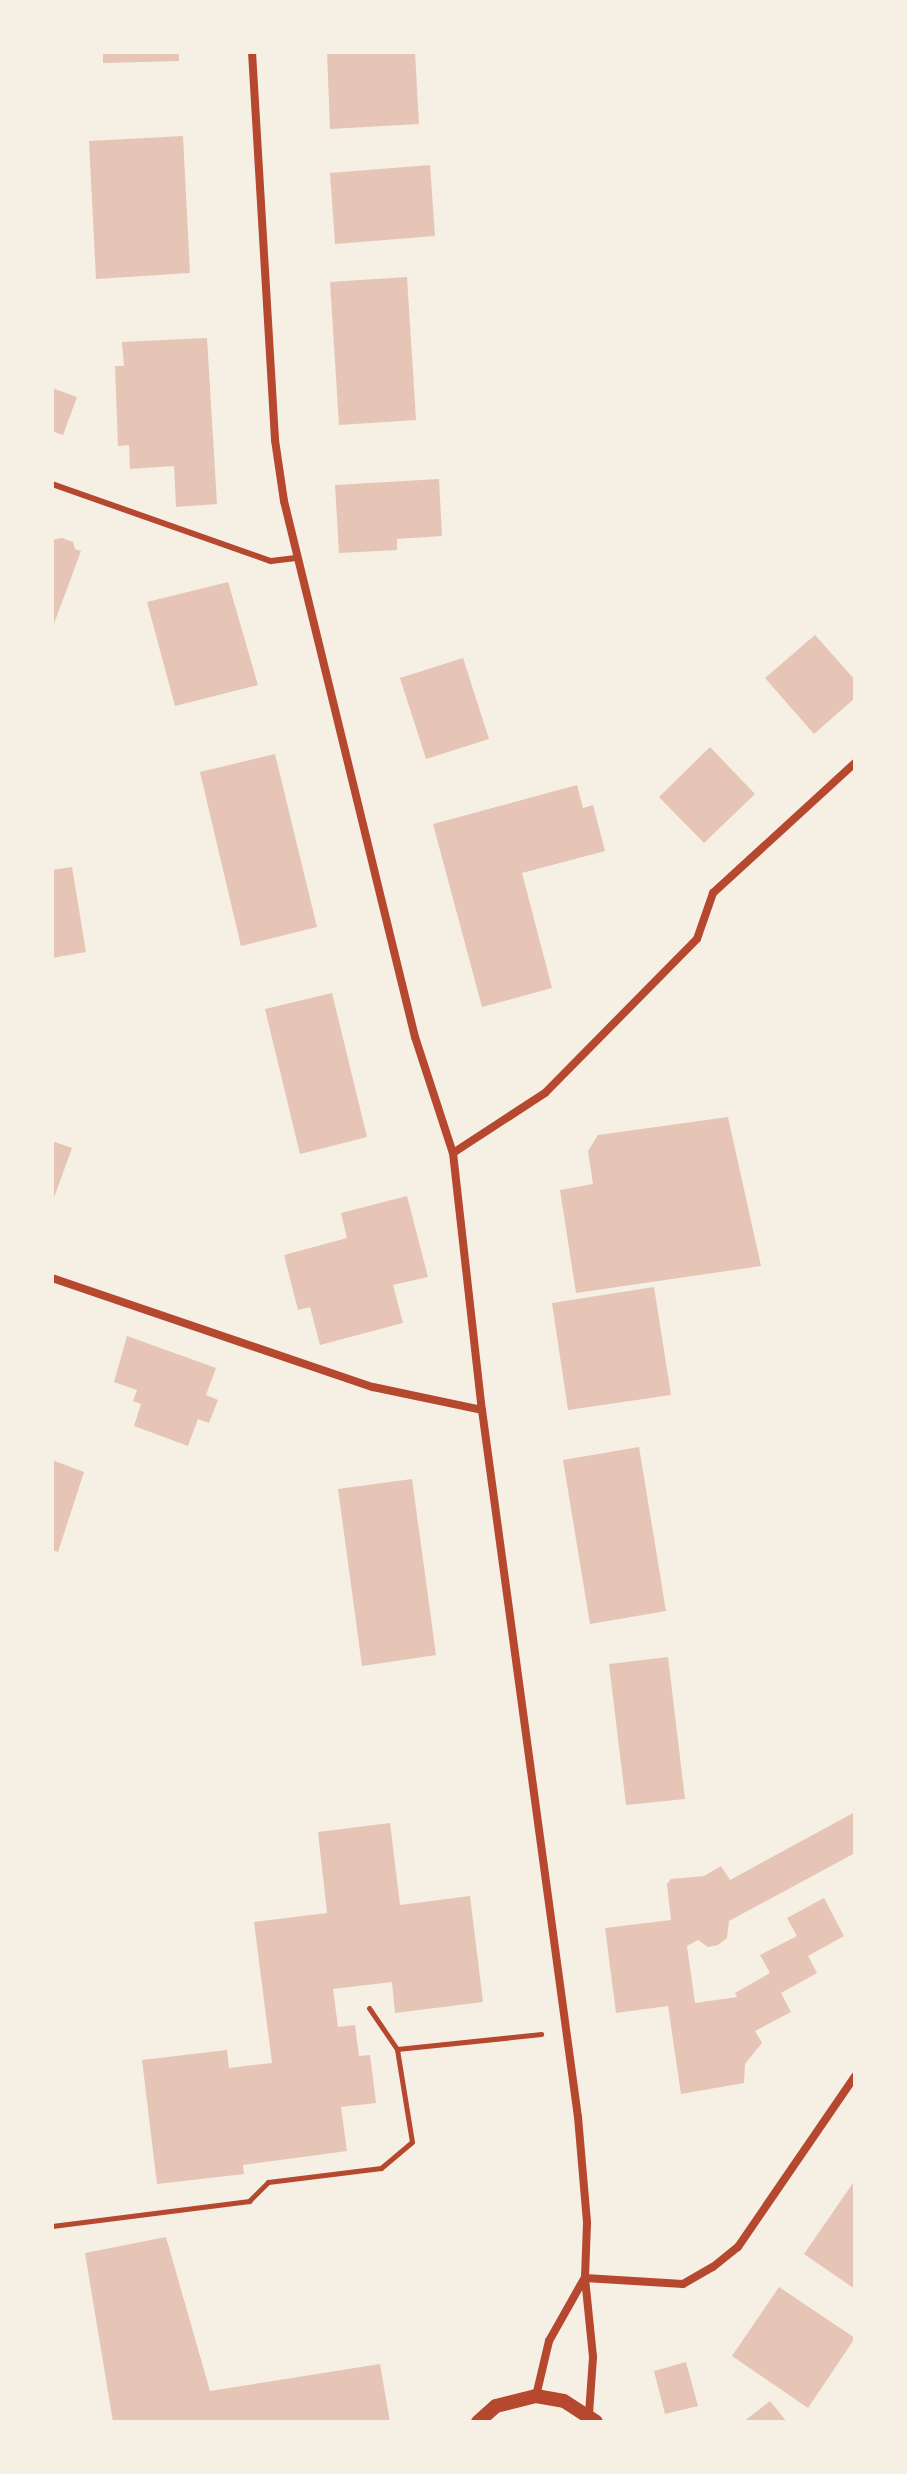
<!DOCTYPE html>
<style>
body{margin:0}
#map{position:relative;width:907px;height:2474px;overflow:hidden;background:#f6efe4;font-family:Ubuntu,sans-serif}
div>[style]{position:absolute}
.building>*{inset:0;background:#e6c5b7}
.path>*{height:5px;margin:-2.5px;padding:0 2.5px;transform-origin:2.5px;border-radius:2.5px;background:#b5482f}
.service>*{height:6px;margin:-3px;padding:0 3px;transform-origin:3px;border-radius:3px;background:#b5482f}
.minor>*{height:8px;margin:-4px;padding:0 4px;transform-origin:4px;border-radius:4px;background:#b5482f}
.tertiary>*{height:14px;margin:-7px;padding:0 7px;transform-origin:7px;border-radius:7px;background:#b5482f}
span{translate:-50% -50%;white-space:nowrap;text-align:center;line-height:1.15;-webkit-text-stroke:8px #f6efe4;paint-order:stroke}
.frame{position:absolute;inset:0;border:54px solid #f6efe4;pointer-events:none}
</style>
<div id="map">
<div class="building">
<div style="clip-path:polygon(103px 52px,179px 52px,179px 61px,103px 63px)"></div>
<div style="clip-path:polygon(327px 52px,415px 52px,419px 124px,330px 129px)"></div>
<div style="clip-path:polygon(183px 136px,190px 273px,96px 279px,89px 141px)"></div>
<div style="clip-path:polygon(430px 165px,435px 236px,335px 244px,330px 173px)"></div>
<div style="clip-path:polygon(407px 277px,416px 420px,339px 425px,330px 282px)"></div>
<div style="clip-path:polygon(207px 338px,217px 504px,176px 507px,174px 466px,130px 469px,129px 445px,118px 446px,115px 366px,124px 366px,122px 342px)"></div>
<div style="clip-path:polygon(52px 388px,77px 397px,63px 435px,52px 431px)"></div>
<div style="clip-path:polygon(439px 479px,442px 536px,397px 539px,397px 550px,339px 553px,335px 485px)"></div>
<div style="clip-path:polygon(62px 538px,73px 542px,75px 549px,81px 551px,52px 629px,52px 540px)"></div>
<div style="clip-path:polygon(228px 582px,258px 685px,175px 706px,147px 602px)"></div>
<div style="clip-path:polygon(815px 635px,855px 680px,855px 698px,814px 734px,765px 678px)"></div>
<div style="clip-path:polygon(463px 658px,489px 739px,426px 759px,400px 678px)"></div>
<div style="clip-path:polygon(710px 747px,755px 794px,704px 843px,659px 797px)"></div>
<div style="clip-path:polygon(275px 754px,317px 927px,241px 946px,200px 772px)"></div>
<div style="clip-path:polygon(577px 785px,583px 808px,593px 805px,605px 851px,522px 873px,552px 988px,482px 1007px,433px 824px)"></div>
<div style="clip-path:polygon(72px 867px,86px 952px,52px 958px,52px 870px)"></div>
<div style="clip-path:polygon(332px 993px,367px 1137px,300px 1154px,265px 1009px)"></div>
<div style="clip-path:polygon(728px 1117px,761px 1266px,576px 1293px,560px 1190px,593px 1184px,588px 1151px,598px 1135px)"></div>
<div style="clip-path:polygon(52px 1141px,72px 1148px,52px 1203px)"></div>
<div style="clip-path:polygon(407px 1196px,428px 1277px,393px 1285px,403px 1323px,320px 1345px,310px 1307px,298px 1310px,284px 1255px,347px 1238px,341px 1213px)"></div>
<div style="clip-path:polygon(654px 1287px,671px 1395px,568px 1410px,552px 1303px)"></div>
<div style="clip-path:polygon(127px 1336px,216px 1368px,206px 1395px,218px 1400px,209px 1423px,198px 1419px,188px 1446px,134px 1426px,141px 1404px,133px 1401px,137px 1390px,114px 1382px)"></div>
<div style="clip-path:polygon(639px 1447px,666px 1611px,590px 1624px,563px 1460px)"></div>
<div style="clip-path:polygon(52px 1460px,84px 1472px,58px 1552px,52px 1550px)"></div>
<div style="clip-path:polygon(412px 1479px,436px 1655px,362px 1666px,338px 1489px)"></div>
<div style="clip-path:polygon(668px 1657px,685px 1799px,626px 1805px,609px 1664px)"></div>
<div style="clip-path:polygon(855px 1812px,855px 1853px,729px 1921px,727px 1938px,718px 1945px,708px 1947px,698px 1940px,687px 1946px,695px 2003px,737px 1997px,735px 1993px,770px 1973px,760px 1955px,797px 1936px,787px 1918px,824px 1898px,844px 1936px,808px 1956px,817px 1973px,781px 1993px,791px 2012px,755px 2031px,762px 2043px,745px 2064px,744px 2083px,681px 2094px,668px 2006px,616px 2013px,605px 1928px,671px 1920px,667px 1884px,671px 1879px,704px 1876px,721px 1866px,730px 1880px)"></div>
<div style="clip-path:polygon(390px 1823px,400px 1905px,470px 1896px,483px 2002px,395px 2013px,392px 1982px,333px 1989px,338px 2027px,355px 2025px,359px 2056px,370px 2055px,376px 2103px,341px 2107px,347px 2151px,243px 2165px,244px 2174px,157px 2184px,142px 2060px,227px 2050px,229px 2068px,272px 2063px,254px 1922px,327px 1913px,318px 1832px)"></div>
<div style="clip-path:polygon(853px 2183px,855px 2184px,855px 2289px,804px 2254px)"></div>
<div style="clip-path:polygon(166px 2237px,210px 2391px,380px 2364px,390px 2422px,113px 2422px,85px 2253px)"></div>
<div style="clip-path:polygon(779px 2287px,855px 2338px,808px 2408px,732px 2356px)"></div>
<div style="clip-path:polygon(686px 2362px,698px 2406px,665px 2414px,654px 2371px)"></div>
<div style="clip-path:polygon(770px 2401px,787px 2422px,743px 2422px)"></div>
</div>
<div class="path">
<div style="left:369px;top:2008px;width:50px;rotate:55.7deg"></div>
<div style="left:397px;top:2049px;width:145px;rotate:-5.9deg"></div>
<div style="left:52px;top:2226px;width:199px;rotate:-7.2deg"></div>
<div style="left:249px;top:2201px;width:27px;rotate:-45deg"></div>
<div style="left:268px;top:2182px;width:114px;rotate:-7.1deg"></div>
<div style="left:381px;top:2168px;width:40px;rotate:-40deg"></div>
<div style="left:412px;top:2142px;width:94px;rotate:-99.2deg"></div>
</div>
<div class="service">
<div style="left:52px;top:484px;width:232px;rotate:19.4deg"></div>
<div style="left:271px;top:561px;width:25px;rotate:-7deg"></div>
</div>
<div class="minor">
<div style="left:252px;top:52px;width:389px;rotate:86.6deg"></div>
<div style="left:275px;top:440px;width:62px;rotate:81.6deg"></div>
<div style="left:284px;top:501px;width:552px;rotate:76.27deg"></div>
<div style="left:415px;top:1037px;width:122px;rotate:71.9deg"></div>
<div style="left:453px;top:1153px;width:259px;rotate:83.6deg"></div>
<div style="left:482px;top:1410px;width:713px;rotate:82.27deg"></div>
<div style="left:578px;top:2117px;width:106px;rotate:85.1deg"></div>
<div style="left:587px;top:2223px;width:55px;rotate:92.1deg"></div>
<div style="left:585px;top:2278px;width:79px;rotate:84.2deg"></div>
<div style="left:593px;top:2357px;width:57px;rotate:94deg"></div>
<div style="left:453px;top:1153px;width:110px;rotate:-33.1deg"></div>
<div style="left:545px;top:1093px;width:216px;rotate:-45.4deg"></div>
<div style="left:697px;top:939px;width:49px;rotate:-70.8deg"></div>
<div style="left:713px;top:893px;width:193px;rotate:-42.5deg"></div>
<div style="left:52px;top:1278px;width:339px;rotate:18.8deg"></div>
<div style="left:373px;top:1387px;width:111px;rotate:11.9deg"></div>
<div style="left:585px;top:2278px;width:98px;rotate:3.5deg"></div>
<div style="left:683px;top:2284px;width:34px;rotate:-30deg"></div>
<div style="left:713px;top:2267px;width:32px;rotate:-39deg"></div>
<div style="left:738px;top:2247px;width:207px;rotate:-55.6deg"></div>
<div style="left:536px;top:2396px;width:57px;rotate:-76.7deg"></div>
<div style="left:549px;top:2341px;width:71px;rotate:-60.6deg"></div>
</div>
<div class="tertiary">
<div style="left:478px;top:2422px;width:24px;rotate:-42deg"></div>
<div style="left:496px;top:2406px;width:41px;rotate:-14deg"></div>
<div style="left:536px;top:2396px;width:28px;rotate:10deg"></div>
<div style="left:564px;top:2401px;width:38px;rotate:33deg"></div>
</div>
<div class="frame"></div>
</div>
